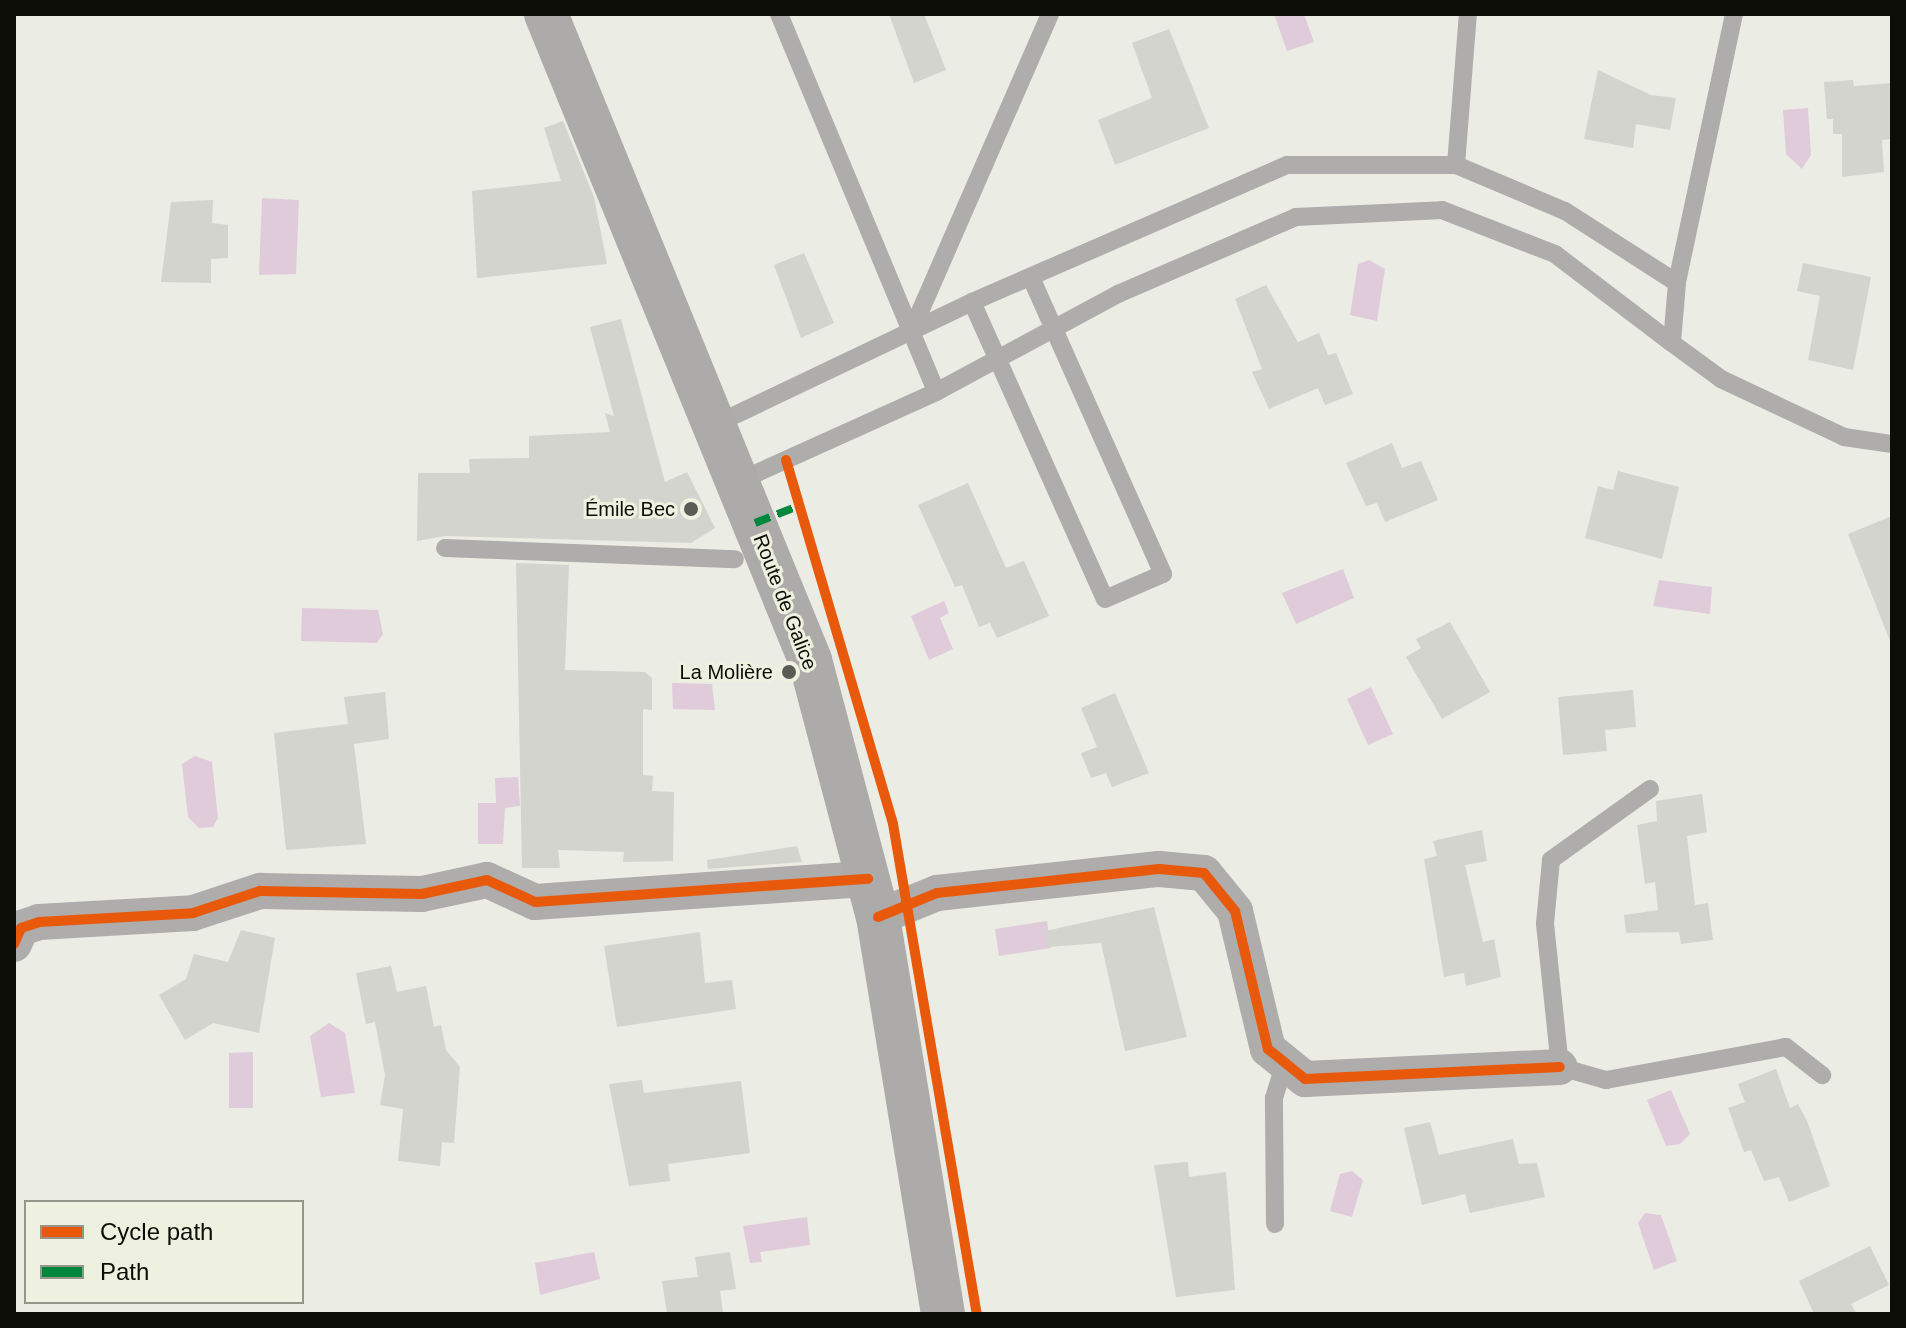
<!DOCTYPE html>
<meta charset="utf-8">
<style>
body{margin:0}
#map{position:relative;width:1906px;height:1328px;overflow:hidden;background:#ebede4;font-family:Arial,sans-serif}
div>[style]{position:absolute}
.water>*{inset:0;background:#e0cbda}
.building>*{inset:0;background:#d2d4cd}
.service>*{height:18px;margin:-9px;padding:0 9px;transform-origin:9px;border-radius:9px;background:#afacac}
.minor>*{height:36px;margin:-18px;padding:0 18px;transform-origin:18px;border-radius:18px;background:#afacac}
.secondary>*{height:44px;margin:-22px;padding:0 22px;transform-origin:22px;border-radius:22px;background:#adaba9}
.quiet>*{height:8px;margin-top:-4px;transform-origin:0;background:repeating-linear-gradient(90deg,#00873e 0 16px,transparent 0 24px)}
.cycleway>*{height:10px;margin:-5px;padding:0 5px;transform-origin:5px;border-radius:5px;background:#e8590c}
.dots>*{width:22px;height:22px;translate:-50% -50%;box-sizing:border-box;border:4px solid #eef1e0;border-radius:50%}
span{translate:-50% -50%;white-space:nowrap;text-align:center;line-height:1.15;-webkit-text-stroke:6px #eef1e0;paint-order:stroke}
.poi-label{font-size:20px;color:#0c0d07}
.right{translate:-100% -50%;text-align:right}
.street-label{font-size:20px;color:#0c0d07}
.frame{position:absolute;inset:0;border:16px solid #0c0d07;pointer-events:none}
.legend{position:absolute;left:24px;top:1200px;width:280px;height:104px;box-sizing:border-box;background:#eef1e0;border:2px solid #949689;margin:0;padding:10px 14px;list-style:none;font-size:24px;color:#0c0d07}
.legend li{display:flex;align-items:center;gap:16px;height:40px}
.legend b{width:40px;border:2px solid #949689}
</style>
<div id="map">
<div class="water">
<div style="clip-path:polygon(1274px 14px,1304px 14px,1314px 42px,1287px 51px)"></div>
<div style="clip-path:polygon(1808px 108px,1811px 155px,1802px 169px,1786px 154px,1783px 110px)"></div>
<div style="clip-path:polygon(262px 198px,299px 200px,296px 274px,259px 275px)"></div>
<div style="clip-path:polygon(1369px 260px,1385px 269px,1377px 321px,1350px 315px,1358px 264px)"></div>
<div style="clip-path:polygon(1343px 569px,1354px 598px,1296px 624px,1282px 593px)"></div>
<div style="clip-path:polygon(1659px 580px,1712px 587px,1710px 614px,1653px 606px)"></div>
<div style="clip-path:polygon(944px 601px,949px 613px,940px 618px,953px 649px,929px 660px,911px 616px)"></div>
<div style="clip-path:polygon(302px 608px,378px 610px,383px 634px,377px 643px,301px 641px)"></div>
<div style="clip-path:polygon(672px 683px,712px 684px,715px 710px,673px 709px)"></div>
<div style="clip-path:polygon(1371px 687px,1393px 734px,1368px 745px,1347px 699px)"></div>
<div style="clip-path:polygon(195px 756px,212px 762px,218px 818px,213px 827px,199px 828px,188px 817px,182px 764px)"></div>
<div style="clip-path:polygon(518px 777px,520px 806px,505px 808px,503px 844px,478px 844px,478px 803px,496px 803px,495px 778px)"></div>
<div style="clip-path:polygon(1047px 921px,1051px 948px,999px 956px,995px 929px)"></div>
<div style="clip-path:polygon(329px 1023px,345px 1033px,355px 1093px,321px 1097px,310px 1036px)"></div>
<div style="clip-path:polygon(253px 1052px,253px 1108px,229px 1108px,229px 1053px)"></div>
<div style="clip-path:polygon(1671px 1090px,1690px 1134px,1680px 1144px,1666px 1146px,1647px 1100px)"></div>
<div style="clip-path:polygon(1352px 1171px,1363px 1180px,1352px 1217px,1330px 1211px,1340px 1174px)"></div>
<div style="clip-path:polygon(1645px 1213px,1661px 1215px,1677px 1261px,1654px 1270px,1638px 1223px)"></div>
<div style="clip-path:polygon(807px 1217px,810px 1245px,760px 1252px,762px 1262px,750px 1263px,743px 1226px)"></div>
<div style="clip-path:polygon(594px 1252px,600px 1279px,540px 1295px,535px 1263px)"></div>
</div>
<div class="building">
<div style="clip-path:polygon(889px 14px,924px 14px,946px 70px,914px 83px)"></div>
<div style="clip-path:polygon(1169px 29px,1209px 128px,1115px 165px,1098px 120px,1152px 98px,1132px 43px)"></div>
<div style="clip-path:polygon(1598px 70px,1651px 95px,1676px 98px,1670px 130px,1636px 124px,1633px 148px,1584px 139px)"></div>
<div style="clip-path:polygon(1853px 80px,1854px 86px,1892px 83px,1892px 139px,1882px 140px,1884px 172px,1842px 177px,1842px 134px,1833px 134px,1833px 119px,1827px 119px,1824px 82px)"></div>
<div style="clip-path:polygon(563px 121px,594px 197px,607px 264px,477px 278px,472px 191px,561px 181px,544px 128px)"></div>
<div style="clip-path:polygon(213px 200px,212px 223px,228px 225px,228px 258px,211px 259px,211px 283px,161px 282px,171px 202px)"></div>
<div style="clip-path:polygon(804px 253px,834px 323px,801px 338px,774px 265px)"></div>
<div style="clip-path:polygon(1803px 263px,1871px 277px,1853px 370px,1808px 360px,1820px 296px,1797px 291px)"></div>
<div style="clip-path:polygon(1266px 285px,1298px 342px,1319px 333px,1328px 355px,1336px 353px,1353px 394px,1325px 405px,1318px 388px,1269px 409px,1252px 372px,1262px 369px,1235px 299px)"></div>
<div style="clip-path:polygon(621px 319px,665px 482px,687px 472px,715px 528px,691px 543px,445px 536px,417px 541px,418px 473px,470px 473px,469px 459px,529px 458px,529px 436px,610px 432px,605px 413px,614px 416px,590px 327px)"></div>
<div style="clip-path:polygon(1392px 443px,1402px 468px,1421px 461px,1438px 500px,1385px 522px,1377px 503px,1366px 506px,1346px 463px)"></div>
<div style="clip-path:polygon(1618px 471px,1679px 487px,1662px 559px,1585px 538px,1598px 486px,1613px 490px)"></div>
<div style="clip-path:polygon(968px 483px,1006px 568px,1024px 561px,1049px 616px,997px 638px,990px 623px,979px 627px,962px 585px,955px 587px,918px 505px)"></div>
<div style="clip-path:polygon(1892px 516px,1892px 641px,1890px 641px,1848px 534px)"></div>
<div style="clip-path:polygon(516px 563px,569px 565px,565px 670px,645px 672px,652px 678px,652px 710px,643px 709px,643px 775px,653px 776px,652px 791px,674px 792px,673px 861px,623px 862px,624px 852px,558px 850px,560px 868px,522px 868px)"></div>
<div style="clip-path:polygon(1450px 622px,1490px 692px,1442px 719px,1406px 657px,1421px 648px,1416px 639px)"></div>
<div style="clip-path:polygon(1633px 690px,1636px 727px,1605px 730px,1607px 751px,1563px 755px,1558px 697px)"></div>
<div style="clip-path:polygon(385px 692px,389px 739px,354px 744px,366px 844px,286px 850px,274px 733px,348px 724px,344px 697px)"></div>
<div style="clip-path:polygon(1115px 693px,1149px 773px,1112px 787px,1106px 773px,1091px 778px,1081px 753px,1097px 747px,1081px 708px)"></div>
<div style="clip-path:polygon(1702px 794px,1707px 832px,1687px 836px,1695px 905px,1708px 903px,1713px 940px,1681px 944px,1679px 932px,1626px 933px,1624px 915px,1658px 910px,1655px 882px,1645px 884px,1637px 825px,1657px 821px,1656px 801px)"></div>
<div style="clip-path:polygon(1482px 830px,1487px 861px,1465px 865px,1483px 942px,1494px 939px,1501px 977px,1466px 986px,1464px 973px,1444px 977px,1424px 859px,1437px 856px,1433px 841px)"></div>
<div style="clip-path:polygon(797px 846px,802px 862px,708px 869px,707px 860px)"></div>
<div style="clip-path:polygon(1154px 907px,1187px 1037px,1125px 1051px,1101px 943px,1047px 947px,1045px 931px)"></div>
<div style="clip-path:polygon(241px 930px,275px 938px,259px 1033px,213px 1023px,185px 1040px,159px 995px,186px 979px,194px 954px,228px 962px)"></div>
<div style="clip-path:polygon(700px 932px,705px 983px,732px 980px,736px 1009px,617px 1027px,604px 946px)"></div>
<div style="clip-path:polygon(391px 966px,397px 992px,426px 986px,434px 1027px,441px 1025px,446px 1050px,460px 1067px,454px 1143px,442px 1142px,440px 1166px,398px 1161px,403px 1109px,380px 1105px,385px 1075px,375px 1022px,366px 1024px,356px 973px)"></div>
<div style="clip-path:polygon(1776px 1069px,1790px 1108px,1798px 1104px,1807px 1121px,1830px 1186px,1789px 1202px,1779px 1177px,1764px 1181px,1751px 1150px,1744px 1152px,1728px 1108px,1745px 1102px,1738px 1084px)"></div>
<div style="clip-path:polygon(642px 1080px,644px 1093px,741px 1081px,750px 1153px,668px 1164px,670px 1181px,629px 1186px,609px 1084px)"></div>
<div style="clip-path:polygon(1430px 1122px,1439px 1155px,1513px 1139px,1519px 1164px,1537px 1163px,1545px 1197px,1470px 1213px,1465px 1194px,1422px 1205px,1404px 1128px)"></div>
<div style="clip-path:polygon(1188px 1162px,1189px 1177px,1226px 1172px,1235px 1290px,1176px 1297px,1154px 1165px)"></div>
<div style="clip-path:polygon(1870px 1246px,1889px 1285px,1851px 1304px,1857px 1314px,1814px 1314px,1799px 1281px)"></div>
<div style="clip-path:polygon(730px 1252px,736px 1289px,720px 1291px,723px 1312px,667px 1314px,662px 1281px,698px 1277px,695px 1257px)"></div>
</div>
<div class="service">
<div style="left:779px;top:14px;width:409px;rotate:67.4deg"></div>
<div style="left:1734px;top:14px;width:275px;rotate:102deg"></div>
<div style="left:1677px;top:283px;width:60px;rotate:94.8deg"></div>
<div style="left:1672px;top:343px;width:61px;rotate:36.3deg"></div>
<div style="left:1721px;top:379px;width:136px;rotate:25.2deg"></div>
<div style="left:1844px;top:437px;width:49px;rotate:8.3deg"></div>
<div style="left:1456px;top:165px;width:151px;rotate:-85.5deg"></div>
<div style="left:972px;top:302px;width:325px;rotate:65.9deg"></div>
<div style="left:1105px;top:599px;width:63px;rotate:-23.3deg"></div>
<div style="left:1163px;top:574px;width:324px;rotate:-114deg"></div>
<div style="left:912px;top:330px;width:345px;rotate:-66.4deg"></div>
<div style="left:712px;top:426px;width:288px;rotate:-25.5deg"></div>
<div style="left:972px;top:302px;width:344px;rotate:-23.5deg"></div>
<div style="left:1287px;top:165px;width:169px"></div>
<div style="left:1456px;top:165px;width:118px;rotate:22.9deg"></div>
<div style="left:1565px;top:211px;width:133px;rotate:32.7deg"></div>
<div style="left:737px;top:482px;width:218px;rotate:-24.3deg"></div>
<div style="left:936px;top:392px;width:207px;rotate:-28.3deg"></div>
<div style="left:1118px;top:294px;width:194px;rotate:-23.4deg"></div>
<div style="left:1296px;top:217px;width:146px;rotate:-2.7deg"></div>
<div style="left:1442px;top:210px;width:121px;rotate:21.3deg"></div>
<div style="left:1555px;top:254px;width:147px;rotate:37.3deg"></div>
<div style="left:445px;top:548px;width:290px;rotate:2.2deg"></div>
<div style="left:1650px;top:789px;width:122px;rotate:144.4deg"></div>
<div style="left:1551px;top:860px;width:64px;rotate:95.4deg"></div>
<div style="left:1545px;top:924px;width:144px;rotate:84deg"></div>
<div style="left:1560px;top:1067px;width:48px;rotate:15.8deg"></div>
<div style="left:1606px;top:1080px;width:183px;rotate:-10.4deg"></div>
<div style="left:1786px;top:1047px;width:46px;rotate:37.9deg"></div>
<div style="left:1275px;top:1224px;width:126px;rotate:-90.5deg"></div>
<div style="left:1274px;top:1098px;width:38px;rotate:-73deg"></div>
</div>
<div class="minor">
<div style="left:878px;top:917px;width:64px;rotate:-22.1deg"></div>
<div style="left:937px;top:893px;width:223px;rotate:-6.2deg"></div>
<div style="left:1159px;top:869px;width:45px;rotate:5.1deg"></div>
<div style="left:1204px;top:873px;width:49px;rotate:50.8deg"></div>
<div style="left:1235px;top:911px;width:142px;rotate:76.6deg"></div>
<div style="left:1268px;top:1049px;width:48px;rotate:39deg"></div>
<div style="left:1305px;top:1079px;width:255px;rotate:-2.7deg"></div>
<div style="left:14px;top:944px;width:17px;rotate:-66deg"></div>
<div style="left:21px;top:928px;width:19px;rotate:-18deg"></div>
<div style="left:39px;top:922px;width:154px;rotate:-3.3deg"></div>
<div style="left:193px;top:913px;width:71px;rotate:-18.2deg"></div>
<div style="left:260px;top:891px;width:162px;rotate:1.1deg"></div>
<div style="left:422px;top:894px;width:66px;rotate:-12.2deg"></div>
<div style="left:487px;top:880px;width:53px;rotate:24.6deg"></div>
<div style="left:535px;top:902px;width:334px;rotate:-4deg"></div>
</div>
<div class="secondary">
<div style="left:546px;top:14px;width:698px;rotate:67.77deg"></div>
<div style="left:810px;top:660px;width:266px;rotate:75.2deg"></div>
<div style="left:878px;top:917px;width:402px;rotate:80.7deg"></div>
</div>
<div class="quiet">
<div style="left:755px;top:523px;width:49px;rotate:-21.4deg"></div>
</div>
<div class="cycleway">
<div style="left:786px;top:460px;width:379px;rotate:73.6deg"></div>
<div style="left:893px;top:824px;width:497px;rotate:80.3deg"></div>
<div style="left:878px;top:917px;width:64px;rotate:-22.1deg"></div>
<div style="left:937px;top:893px;width:223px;rotate:-6.2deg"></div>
<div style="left:1159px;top:869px;width:45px;rotate:5.1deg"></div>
<div style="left:1204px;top:873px;width:49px;rotate:50.8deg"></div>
<div style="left:1235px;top:911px;width:142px;rotate:76.6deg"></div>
<div style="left:1268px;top:1049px;width:48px;rotate:39deg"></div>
<div style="left:1305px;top:1079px;width:255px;rotate:-2.7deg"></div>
<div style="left:14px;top:944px;width:17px;rotate:-66deg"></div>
<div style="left:21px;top:928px;width:19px;rotate:-18deg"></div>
<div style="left:39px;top:922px;width:154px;rotate:-3.3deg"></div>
<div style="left:193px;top:913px;width:71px;rotate:-18.2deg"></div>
<div style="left:260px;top:891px;width:162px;rotate:1.1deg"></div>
<div style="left:422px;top:894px;width:66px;rotate:-12.2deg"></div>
<div style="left:487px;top:880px;width:53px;rotate:24.6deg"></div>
<div style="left:535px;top:902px;width:334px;rotate:-4deg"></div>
</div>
<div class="dots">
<div style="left:691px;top:509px;background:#5a5b54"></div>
<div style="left:789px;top:672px;background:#5a5b54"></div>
</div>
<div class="poi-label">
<span class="right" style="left:675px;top:509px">Émile Bec</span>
<span class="right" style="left:773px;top:672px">La Molière</span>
</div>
<div class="street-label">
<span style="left:785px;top:602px;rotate:69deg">Route de Galice</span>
</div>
<div class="frame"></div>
<ul class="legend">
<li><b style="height:10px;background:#e8590c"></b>Cycle path</li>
<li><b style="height:10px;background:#00873e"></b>Path</li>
</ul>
</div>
